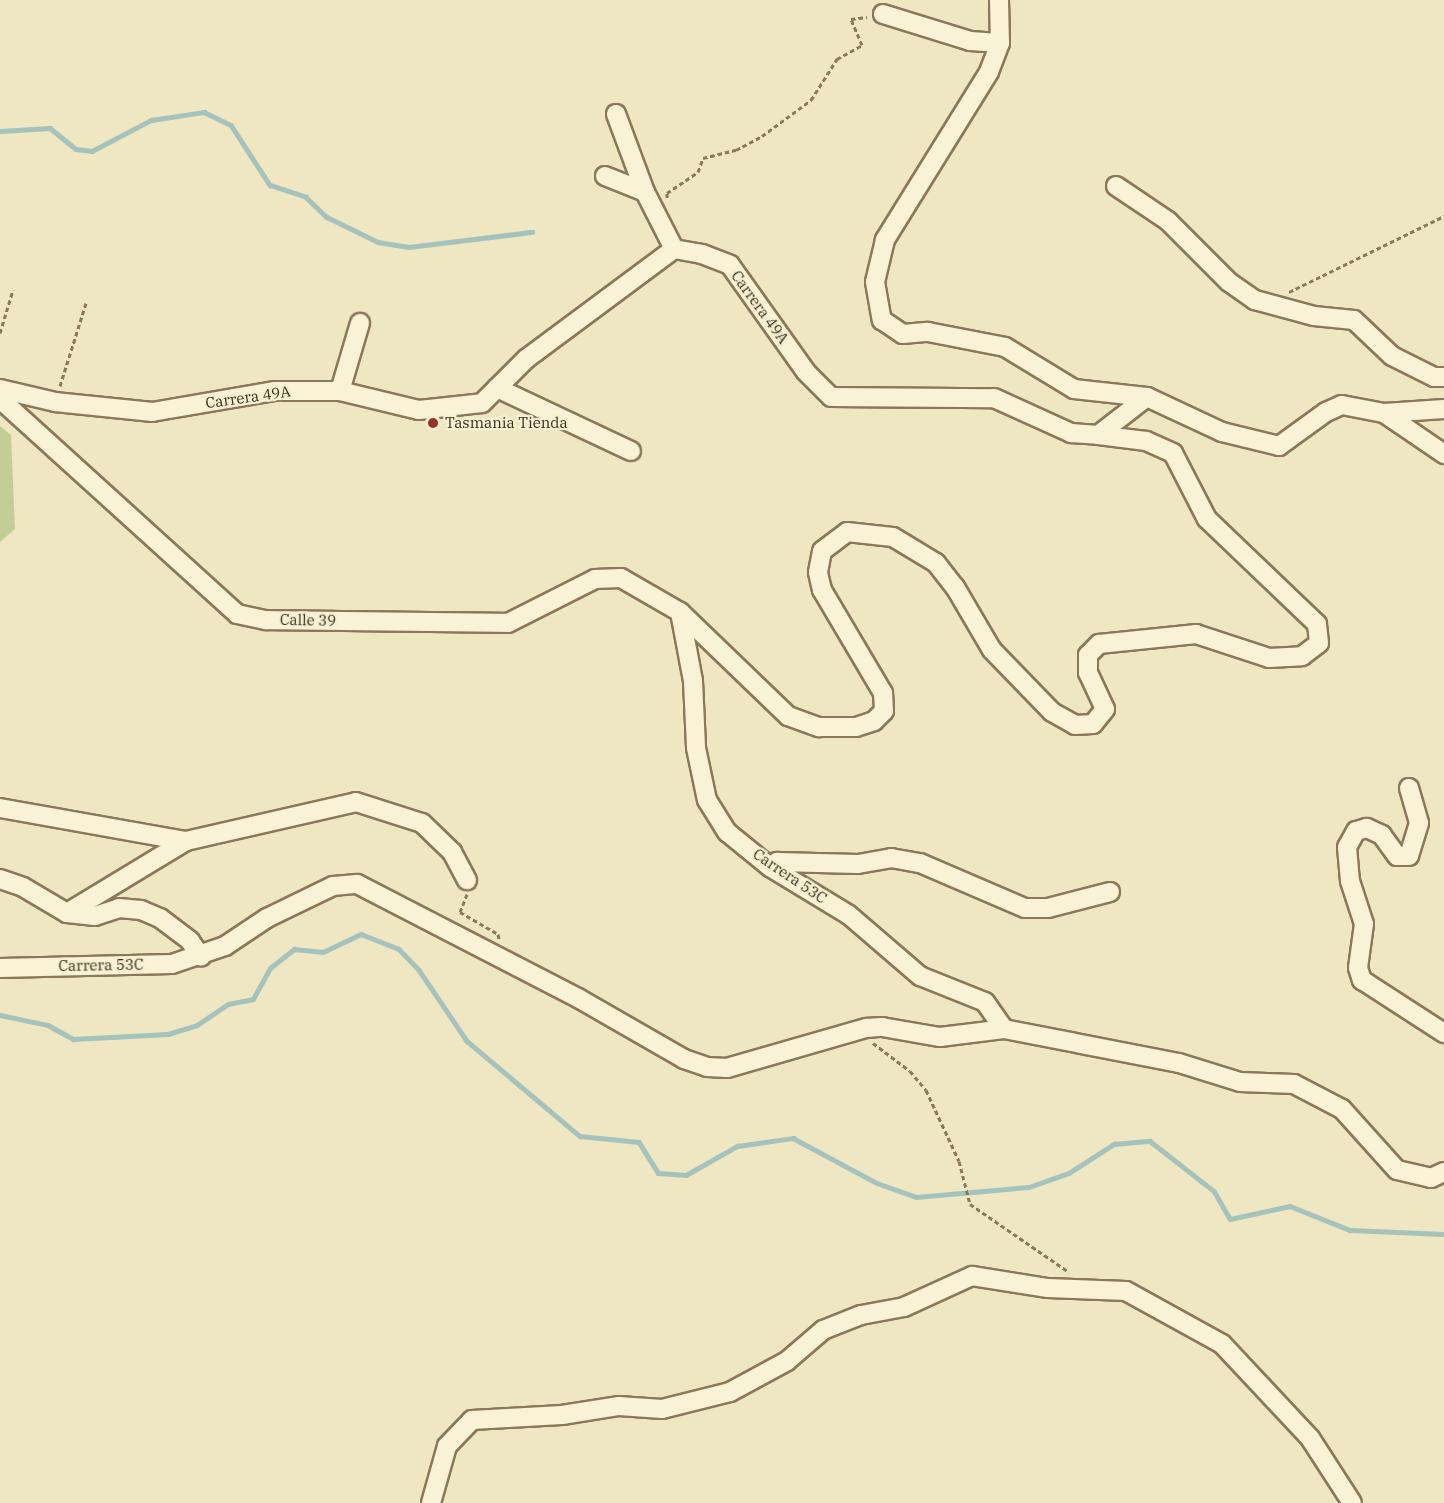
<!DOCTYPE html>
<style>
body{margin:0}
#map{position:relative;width:1444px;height:1503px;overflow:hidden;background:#efe6c2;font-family:"IBM Plex Serif",serif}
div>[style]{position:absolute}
.green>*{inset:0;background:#c2ce96}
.stream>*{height:4.5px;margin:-2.25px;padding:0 2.25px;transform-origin:2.25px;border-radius:2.25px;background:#a5c2bc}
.path>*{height:3px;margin-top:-1.5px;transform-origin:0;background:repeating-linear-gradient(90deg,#8a7859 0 4.5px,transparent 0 7.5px)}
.roads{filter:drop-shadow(2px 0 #8a7859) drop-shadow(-2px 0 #8a7859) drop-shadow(0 2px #8a7859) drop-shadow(0 -2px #8a7859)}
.minor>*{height:18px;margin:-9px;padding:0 9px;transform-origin:9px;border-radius:9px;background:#faf2d6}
.dots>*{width:16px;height:16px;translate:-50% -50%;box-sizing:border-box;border:3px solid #f6efd2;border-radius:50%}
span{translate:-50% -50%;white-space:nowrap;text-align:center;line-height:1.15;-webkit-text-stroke:4.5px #f6efd2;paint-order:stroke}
.street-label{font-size:15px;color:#392e1d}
.poi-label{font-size:15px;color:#392e1d}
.left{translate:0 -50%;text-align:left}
</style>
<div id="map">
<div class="green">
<div style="clip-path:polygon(0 426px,11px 435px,15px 529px,0 542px)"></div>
</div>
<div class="stream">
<div style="left:0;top:131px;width:50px;rotate:-3.4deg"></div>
<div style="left:50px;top:128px;width:33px;rotate:39deg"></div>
<div style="left:76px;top:149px;width:16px;rotate:7deg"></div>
<div style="left:92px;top:151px;width:67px;rotate:-27.7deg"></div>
<div style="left:151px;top:120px;width:54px;rotate:-8.6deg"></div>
<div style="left:204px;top:112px;width:30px;rotate:26deg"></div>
<div style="left:231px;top:125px;width:72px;rotate:57deg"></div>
<div style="left:270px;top:185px;width:38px;rotate:18deg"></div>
<div style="left:306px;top:197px;width:29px;rotate:44deg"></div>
<div style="left:327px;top:217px;width:57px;rotate:26.1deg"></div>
<div style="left:378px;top:242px;width:31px;rotate:9deg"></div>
<div style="left:409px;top:247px;width:124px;rotate:-7deg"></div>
<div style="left:0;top:1015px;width:49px;rotate:11.8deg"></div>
<div style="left:48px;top:1025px;width:29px;rotate:29deg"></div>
<div style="left:73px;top:1039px;width:95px;rotate:-3deg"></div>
<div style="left:168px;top:1034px;width:30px;rotate:-17deg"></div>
<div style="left:197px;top:1025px;width:37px;rotate:-34deg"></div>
<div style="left:228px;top:1004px;width:25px;rotate:-11deg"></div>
<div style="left:253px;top:999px;width:35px;rotate:-61deg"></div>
<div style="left:270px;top:968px;width:31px;rotate:-38deg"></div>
<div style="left:294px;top:949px;width:29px;rotate:6deg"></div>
<div style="left:323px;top:952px;width:42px;rotate:-25.3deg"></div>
<div style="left:361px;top:934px;width:41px;rotate:21.5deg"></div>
<div style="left:399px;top:949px;width:29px;rotate:46deg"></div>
<div style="left:419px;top:970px;width:86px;rotate:55.9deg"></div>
<div style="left:467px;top:1041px;width:148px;rotate:40.1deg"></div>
<div style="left:580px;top:1136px;width:59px;rotate:5.8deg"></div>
<div style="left:639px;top:1142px;width:36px;rotate:58deg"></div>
<div style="left:658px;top:1173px;width:28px;rotate:4deg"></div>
<div style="left:686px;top:1175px;width:59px;rotate:-29.6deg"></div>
<div style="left:737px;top:1146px;width:57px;rotate:-8.1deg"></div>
<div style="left:793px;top:1138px;width:95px;rotate:28.2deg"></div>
<div style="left:877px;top:1183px;width:41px;rotate:19.7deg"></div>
<div style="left:916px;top:1197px;width:113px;rotate:-5.1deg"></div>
<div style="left:1029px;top:1187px;width:42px;rotate:-19.3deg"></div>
<div style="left:1069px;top:1173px;width:54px;rotate:-32.8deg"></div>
<div style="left:1114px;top:1144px;width:36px;rotate:-5deg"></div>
<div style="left:1150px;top:1141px;width:81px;rotate:38deg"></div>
<div style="left:1214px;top:1191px;width:32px;rotate:60deg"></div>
<div style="left:1230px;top:1219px;width:61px;rotate:-12.2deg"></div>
<div style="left:1290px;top:1206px;width:65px;rotate:21.8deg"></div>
<div style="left:1350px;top:1230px;width:94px;rotate:2.4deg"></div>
</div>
<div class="path">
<div style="left:667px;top:198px;width:5px;rotate:-90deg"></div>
<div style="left:667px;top:193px;width:37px;rotate:-34deg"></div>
<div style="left:698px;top:172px;width:15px;rotate:-70deg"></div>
<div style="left:703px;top:158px;width:34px;rotate:-14deg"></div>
<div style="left:736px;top:150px;width:30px;rotate:-28deg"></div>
<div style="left:762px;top:136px;width:61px;rotate:-36.3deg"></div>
<div style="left:811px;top:100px;width:49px;rotate:-57.6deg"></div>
<div style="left:837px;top:59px;width:29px;rotate:-29deg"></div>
<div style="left:862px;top:45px;width:28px;rotate:-113deg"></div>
<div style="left:851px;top:19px;width:16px;rotate:-7deg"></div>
<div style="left:1289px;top:292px;width:173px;rotate:-26.1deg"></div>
<div style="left:0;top:333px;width:45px;rotate:-73.2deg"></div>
<div style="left:60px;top:386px;width:87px;rotate:-72.6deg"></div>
<div style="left:467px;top:894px;width:19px;rotate:111deg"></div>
<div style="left:460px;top:912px;width:44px;rotate:30.1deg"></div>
<div style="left:498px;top:934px;width:5px;rotate:79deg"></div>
<div style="left:873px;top:1043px;width:46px;rotate:37.1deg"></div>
<div style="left:910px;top:1071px;width:25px;rotate:50deg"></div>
<div style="left:926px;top:1090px;width:78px;rotate:65.1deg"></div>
<div style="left:959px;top:1161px;width:44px;rotate:75.7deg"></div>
<div style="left:970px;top:1204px;width:120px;rotate:34.5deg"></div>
</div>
<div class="roads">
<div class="minor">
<div style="left:999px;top:0;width:43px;rotate:88.7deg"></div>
<div style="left:1000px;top:43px;width:31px;rotate:111deg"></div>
<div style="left:989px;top:72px;width:198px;rotate:121.8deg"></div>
<div style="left:885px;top:240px;width:43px;rotate:103.4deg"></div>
<div style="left:875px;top:282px;width:39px;rotate:80deg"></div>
<div style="left:882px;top:320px;width:25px;rotate:34deg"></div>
<div style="left:903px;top:334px;width:25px;rotate:-5deg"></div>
<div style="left:928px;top:332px;width:78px;rotate:11deg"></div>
<div style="left:1005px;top:347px;width:81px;rotate:31.3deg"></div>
<div style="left:1074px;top:389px;width:73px;rotate:6.3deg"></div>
<div style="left:883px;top:14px;width:91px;rotate:17.2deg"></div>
<div style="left:970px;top:41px;width:30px;rotate:4deg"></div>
<div style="left:616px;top:114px;width:83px;rotate:69.6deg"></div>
<div style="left:605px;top:176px;width:43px;rotate:21.8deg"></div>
<div style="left:645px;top:192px;width:64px;rotate:63deg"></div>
<div style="left:1116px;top:186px;width:63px;rotate:33.9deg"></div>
<div style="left:1168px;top:221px;width:86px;rotate:45deg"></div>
<div style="left:1229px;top:282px;width:32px;rotate:35deg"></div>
<div style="left:1255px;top:300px;width:61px;rotate:15.2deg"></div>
<div style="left:1314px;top:316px;width:40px;rotate:5.7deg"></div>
<div style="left:1354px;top:320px;width:52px;rotate:43.5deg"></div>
<div style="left:1392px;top:356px;width:47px;rotate:26.6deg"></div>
<div style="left:1434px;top:377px;width:10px"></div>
<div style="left:497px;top:388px;width:148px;rotate:25.2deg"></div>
<div style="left:0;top:389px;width:57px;rotate:13.3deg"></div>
<div style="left:55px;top:402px;width:98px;rotate:5.9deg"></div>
<div style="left:152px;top:412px;width:125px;rotate:-9.7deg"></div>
<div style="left:275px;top:391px;width:65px"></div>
<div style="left:340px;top:391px;width:81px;rotate:13.5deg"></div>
<div style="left:419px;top:410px;width:63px;rotate:-6.3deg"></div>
<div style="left:482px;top:403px;width:62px;rotate:-45deg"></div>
<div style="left:526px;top:359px;width:184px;rotate:-36.6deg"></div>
<div style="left:674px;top:249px;width:28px;rotate:10deg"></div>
<div style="left:702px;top:254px;width:30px;rotate:21deg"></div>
<div style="left:730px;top:265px;width:131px;rotate:54.6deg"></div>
<div style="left:806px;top:372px;width:35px;rotate:45deg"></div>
<div style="left:831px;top:397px;width:163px;rotate:0.4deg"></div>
<div style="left:994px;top:398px;width:85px;rotate:24.4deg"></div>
<div style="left:1071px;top:433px;width:27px;rotate:4deg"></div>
<div style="left:1098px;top:435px;width:62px;rotate:-37.8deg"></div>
<div style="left:1147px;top:397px;width:83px;rotate:25deg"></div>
<div style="left:1222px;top:432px;width:59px;rotate:13.8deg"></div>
<div style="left:1279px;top:446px;width:58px;rotate:-35.9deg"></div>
<div style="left:1326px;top:412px;width:17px;rotate:-24deg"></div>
<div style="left:1342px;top:405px;width:43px;rotate:10.8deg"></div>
<div style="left:1384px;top:413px;width:60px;rotate:-3.8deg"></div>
<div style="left:340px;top:391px;width:71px;rotate:-73.6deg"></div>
<div style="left:0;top:399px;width:320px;rotate:42.2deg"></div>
<div style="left:237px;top:614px;width:30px;rotate:12deg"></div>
<div style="left:266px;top:620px;width:242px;rotate:0.7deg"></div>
<div style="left:508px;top:623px;width:97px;rotate:-26.8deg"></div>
<div style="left:595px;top:579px;width:26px;rotate:-2deg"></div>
<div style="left:621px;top:578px;width:68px;rotate:30deg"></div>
<div style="left:680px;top:612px;width:150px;rotate:43.9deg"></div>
<div style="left:788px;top:716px;width:33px;rotate:20deg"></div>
<div style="left:819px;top:727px;width:37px"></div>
<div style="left:856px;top:727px;width:19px;rotate:-18deg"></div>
<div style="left:874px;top:721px;width:14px;rotate:-45deg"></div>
<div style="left:884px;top:711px;width:18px;rotate:-93deg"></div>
<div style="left:883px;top:693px;width:120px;rotate:-120.6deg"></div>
<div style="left:822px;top:590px;width:18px;rotate:-103deg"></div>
<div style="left:818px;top:572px;width:21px;rotate:-79deg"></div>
<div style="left:822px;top:551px;width:31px;rotate:-37deg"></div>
<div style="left:847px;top:532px;width:46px;rotate:6.2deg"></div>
<div style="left:893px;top:537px;width:50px;rotate:31.2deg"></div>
<div style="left:936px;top:563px;width:31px;rotate:52deg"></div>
<div style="left:955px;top:587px;width:73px;rotate:59.6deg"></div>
<div style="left:992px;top:650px;width:86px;rotate:45.9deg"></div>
<div style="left:1052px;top:712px;width:26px;rotate:29deg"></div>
<div style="left:1075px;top:725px;width:18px;rotate:-3deg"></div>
<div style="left:1093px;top:724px;width:19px;rotate:-51deg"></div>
<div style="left:1105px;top:709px;width:40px;rotate:-115deg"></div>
<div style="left:1088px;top:673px;width:18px;rotate:-90deg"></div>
<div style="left:1088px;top:655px;width:16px;rotate:-45deg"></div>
<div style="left:1099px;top:644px;width:98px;rotate:-5.9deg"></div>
<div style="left:1196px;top:634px;width:77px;rotate:18.2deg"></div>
<div style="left:1269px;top:658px;width:33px;rotate:-3deg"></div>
<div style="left:1302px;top:656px;width:21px;rotate:-37deg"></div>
<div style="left:1319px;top:643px;width:19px;rotate:-96deg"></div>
<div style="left:1317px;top:624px;width:152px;rotate:-136.3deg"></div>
<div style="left:1207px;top:519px;width:74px;rotate:-117.3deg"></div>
<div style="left:1173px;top:453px;width:30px;rotate:-156deg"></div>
<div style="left:1146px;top:441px;width:48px;rotate:-172.9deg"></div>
<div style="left:1384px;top:413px;width:73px;rotate:34.3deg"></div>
<div style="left:680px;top:612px;width:70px;rotate:79.3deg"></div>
<div style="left:693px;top:681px;width:67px;rotate:87.4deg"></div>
<div style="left:696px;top:748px;width:53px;rotate:78.1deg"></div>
<div style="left:707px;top:800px;width:38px;rotate:58deg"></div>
<div style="left:727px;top:832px;width:55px;rotate:39.1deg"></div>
<div style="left:770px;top:867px;width:92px;rotate:31.3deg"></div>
<div style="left:849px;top:915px;width:94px;rotate:40.7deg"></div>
<div style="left:920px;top:976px;width:70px;rotate:21.8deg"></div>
<div style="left:985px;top:1002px;width:33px;rotate:55deg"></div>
<div style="left:1409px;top:788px;width:36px;rotate:74deg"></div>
<div style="left:1419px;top:823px;width:34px;rotate:107deg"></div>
<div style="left:1409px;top:856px;width:12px;rotate:180deg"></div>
<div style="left:1397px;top:856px;width:26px;rotate:-126deg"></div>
<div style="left:1382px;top:835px;width:17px;rotate:-155deg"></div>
<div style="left:1367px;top:828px;width:11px;rotate:165deg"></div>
<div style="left:1356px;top:831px;width:18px;rotate:119deg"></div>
<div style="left:1347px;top:847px;width:34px;rotate:85deg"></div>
<div style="left:1350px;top:881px;width:45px;rotate:72deg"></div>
<div style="left:1364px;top:924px;width:44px;rotate:97.8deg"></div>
<div style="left:1358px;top:968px;width:13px;rotate:72deg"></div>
<div style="left:1362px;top:980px;width:98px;rotate:32.9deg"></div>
<div style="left:0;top:808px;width:189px;rotate:10.1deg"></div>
<div style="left:186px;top:841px;width:174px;rotate:-12.9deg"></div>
<div style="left:356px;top:802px;width:69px;rotate:17.7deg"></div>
<div style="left:422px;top:823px;width:42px;rotate:44deg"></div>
<div style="left:452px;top:852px;width:32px;rotate:62deg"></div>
<div style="left:770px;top:867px;width:9px;rotate:-36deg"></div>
<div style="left:777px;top:862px;width:81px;rotate:1.4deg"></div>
<div style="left:858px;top:864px;width:34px;rotate:-10deg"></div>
<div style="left:891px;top:858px;width:29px;rotate:10deg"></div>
<div style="left:920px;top:863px;width:114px;rotate:23.2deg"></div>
<div style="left:1025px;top:908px;width:23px"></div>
<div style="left:1048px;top:908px;width:64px;rotate:-14.5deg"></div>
<div style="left:0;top:879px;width:24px;rotate:19deg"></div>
<div style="left:23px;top:887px;width:51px;rotate:30.6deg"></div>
<div style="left:67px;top:913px;width:28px;rotate:6deg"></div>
<div style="left:95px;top:916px;width:25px;rotate:-18deg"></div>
<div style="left:119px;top:908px;width:22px;rotate:5deg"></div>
<div style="left:141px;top:910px;width:21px;rotate:23deg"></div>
<div style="left:160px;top:918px;width:38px;rotate:37deg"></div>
<div style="left:190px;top:941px;width:19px;rotate:55deg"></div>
<div style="left:67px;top:913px;width:139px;rotate:-31.2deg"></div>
<div style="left:0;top:968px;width:172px;rotate:-1.3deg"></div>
<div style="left:172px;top:964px;width:56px;rotate:-18.8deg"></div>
<div style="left:225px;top:946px;width:50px;rotate:-33.7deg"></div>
<div style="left:267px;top:918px;width:73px;rotate:-25.9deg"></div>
<div style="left:333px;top:886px;width:24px;rotate:-5deg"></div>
<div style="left:357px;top:884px;width:249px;rotate:27.3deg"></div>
<div style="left:578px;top:998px;width:122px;rotate:29.9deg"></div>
<div style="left:684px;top:1059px;width:24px;rotate:19deg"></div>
<div style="left:707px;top:1067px;width:20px;rotate:3deg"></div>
<div style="left:727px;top:1068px;width:145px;rotate:-16.1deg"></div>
<div style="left:866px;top:1028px;width:16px;rotate:-4deg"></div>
<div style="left:882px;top:1027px;width:59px;rotate:9.8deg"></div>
<div style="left:940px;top:1037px;width:64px;rotate:-7.1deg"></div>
<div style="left:1004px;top:1029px;width:178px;rotate:11deg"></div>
<div style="left:1179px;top:1063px;width:64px;rotate:17.3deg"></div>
<div style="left:1240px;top:1082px;width:54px;rotate:2.1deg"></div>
<div style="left:1294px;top:1084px;width:54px;rotate:27.5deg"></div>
<div style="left:1342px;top:1109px;width:82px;rotate:48deg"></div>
<div style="left:1397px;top:1170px;width:35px;rotate:13deg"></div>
<div style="left:1431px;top:1178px;width:14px;rotate:-25deg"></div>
<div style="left:431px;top:1503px;width:59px;rotate:-74.3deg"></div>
<div style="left:447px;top:1446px;width:36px;rotate:-46deg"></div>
<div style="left:472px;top:1420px;width:90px;rotate:-3.2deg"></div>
<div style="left:562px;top:1415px;width:58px;rotate:-9deg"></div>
<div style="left:619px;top:1406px;width:43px;rotate:4deg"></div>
<div style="left:662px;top:1409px;width:70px;rotate:-14deg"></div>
<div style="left:730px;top:1392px;width:65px;rotate:-28.5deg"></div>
<div style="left:787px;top:1361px;width:48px;rotate:-40.7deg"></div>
<div style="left:823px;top:1330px;width:41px;rotate:-21.5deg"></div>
<div style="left:861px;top:1315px;width:44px;rotate:-10.5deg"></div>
<div style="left:904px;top:1307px;width:75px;rotate:-24.5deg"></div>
<div style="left:972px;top:1276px;width:77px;rotate:9deg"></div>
<div style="left:1048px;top:1288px;width:78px;rotate:2.2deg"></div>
<div style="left:1126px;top:1291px;width:110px;rotate:28.9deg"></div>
<div style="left:1222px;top:1344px;width:129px;rotate:46.9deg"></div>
<div style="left:1310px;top:1438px;width:77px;rotate:57.1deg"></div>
</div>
</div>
<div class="dots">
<div style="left:433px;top:423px;background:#9a3227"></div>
</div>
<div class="street-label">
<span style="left:760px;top:307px;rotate:54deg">Carrera 49A</span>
<span style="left:248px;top:397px;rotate:-8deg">Carrera 49A</span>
<span style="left:308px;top:620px;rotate:1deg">Calle 39</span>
<span style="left:790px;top:876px;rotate:34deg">Carrera 53C</span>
<span style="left:101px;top:965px;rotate:-1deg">Carrera 53C</span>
</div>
<div class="poi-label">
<span class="left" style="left:445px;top:423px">Tasmania Tienda</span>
</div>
</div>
